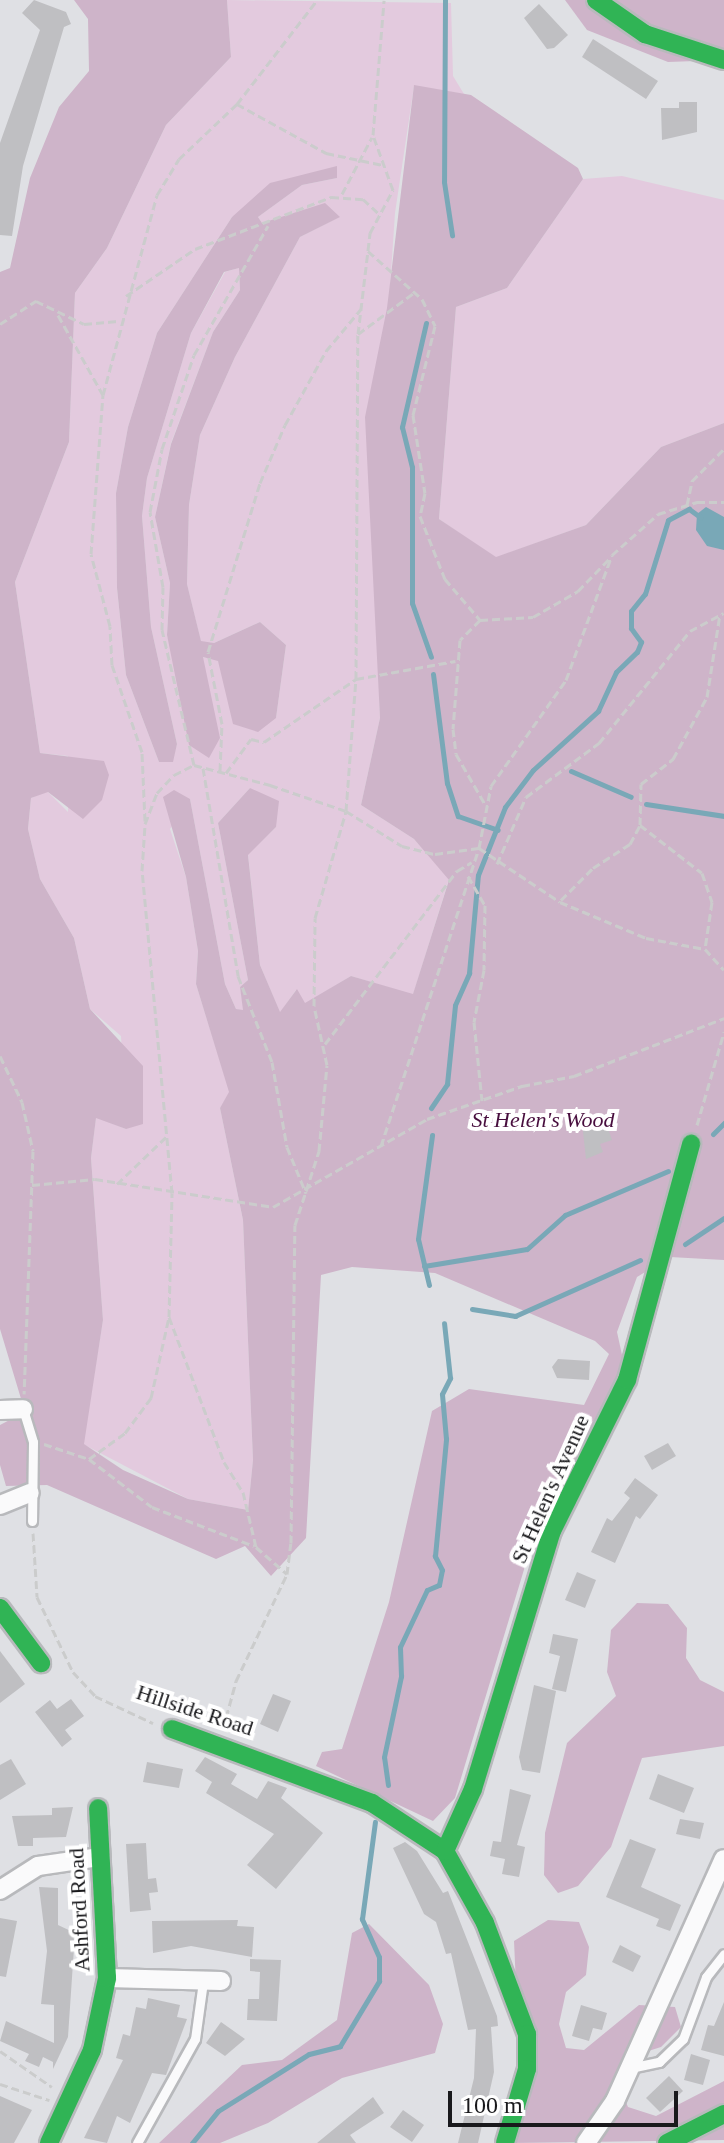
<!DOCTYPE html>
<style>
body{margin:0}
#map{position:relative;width:724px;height:2143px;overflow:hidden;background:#dfe0e4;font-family:Georgia,serif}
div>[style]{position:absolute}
.green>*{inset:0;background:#e3cade}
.forest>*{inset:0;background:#ceb4c9}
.water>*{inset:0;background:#79a8b7}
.stream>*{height:5px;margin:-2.5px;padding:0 2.5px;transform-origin:2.5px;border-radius:2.5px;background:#79a8b7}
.building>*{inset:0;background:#bfbfc2}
.path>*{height:3px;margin-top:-1.5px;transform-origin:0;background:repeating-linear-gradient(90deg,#cbcccc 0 8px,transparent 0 12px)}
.roads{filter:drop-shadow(2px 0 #b8b9bc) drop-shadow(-2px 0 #b8b9bc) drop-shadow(0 2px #b8b9bc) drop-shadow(0 -2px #b8b9bc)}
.lane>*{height:9px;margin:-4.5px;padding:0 4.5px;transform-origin:4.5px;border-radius:4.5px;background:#fafafb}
.street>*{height:18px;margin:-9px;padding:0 9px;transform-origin:9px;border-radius:9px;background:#fafafb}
.fast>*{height:18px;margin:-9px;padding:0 9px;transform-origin:9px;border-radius:9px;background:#30b455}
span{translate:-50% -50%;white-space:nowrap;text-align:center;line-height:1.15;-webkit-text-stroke:8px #fff;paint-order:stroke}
.park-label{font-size:22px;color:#480e3e;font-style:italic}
.street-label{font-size:22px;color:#19191c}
.scale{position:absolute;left:448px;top:2091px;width:230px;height:36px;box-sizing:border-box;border:4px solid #19191c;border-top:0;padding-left:10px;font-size:24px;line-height:28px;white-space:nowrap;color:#19191c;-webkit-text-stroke:6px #fff;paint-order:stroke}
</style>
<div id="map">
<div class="green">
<div style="clip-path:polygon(evenodd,227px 0,451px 3px,453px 76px,464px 94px,414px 86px,395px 213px,374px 527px,380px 718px,361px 805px,414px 839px,449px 879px,413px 995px,351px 976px,305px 1004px,296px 990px,280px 1013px,260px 965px,248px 854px,276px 827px,250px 788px,218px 823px,248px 980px,240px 987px,244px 1011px,236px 1009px,225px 984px,190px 799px,170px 829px,186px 877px,198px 951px,196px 984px,230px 1093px,220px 1108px,243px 1220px,253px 1460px,248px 1510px,188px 1499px,83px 1444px,103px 1320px,91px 1158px,96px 1117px,126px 1129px,121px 1036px,90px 1009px,74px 938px,40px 879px,28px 829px,31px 798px,47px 791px,68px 812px,68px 756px,40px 753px,15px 582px,69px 442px,75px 293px,107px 248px,166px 125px,231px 57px,227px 0,337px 167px,337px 178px,302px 185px,258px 217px,262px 223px,325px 204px,339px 217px,300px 237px,235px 357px,200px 435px,189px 505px,187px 584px,201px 642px,214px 643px,260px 622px,286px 645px,276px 718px,223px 676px,218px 660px,202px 657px,206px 685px,181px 688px,167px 635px,170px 583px,155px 517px,171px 443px,213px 332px,240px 290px,239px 268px,225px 272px,191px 333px,147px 478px,142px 516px,151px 627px,177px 744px,172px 762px,159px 762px,126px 675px,117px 588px,116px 493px,128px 427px,157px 333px,232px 217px,337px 167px)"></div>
<div style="clip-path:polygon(622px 176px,724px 200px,724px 423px,661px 447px,586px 525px,495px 558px,439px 519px,456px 307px,507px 288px,583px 179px)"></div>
</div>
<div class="forest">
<div style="clip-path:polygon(74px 0,227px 0,231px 57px,166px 125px,107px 248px,75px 293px,69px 442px,15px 582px,40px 753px,104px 761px,109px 775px,102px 800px,83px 819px,48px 792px,31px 798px,28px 829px,40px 879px,74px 938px,90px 1009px,143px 1066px,143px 1124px,126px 1129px,96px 1118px,91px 1158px,103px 1320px,84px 1444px,123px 1470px,188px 1499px,248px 1510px,253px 1460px,243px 1220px,220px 1108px,229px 1092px,196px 984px,198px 951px,186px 877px,163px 797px,174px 790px,190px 799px,225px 984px,236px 1009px,243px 1010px,240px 987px,248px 980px,218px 823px,250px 788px,279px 801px,276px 827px,248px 855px,260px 965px,280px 1012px,297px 989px,305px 1003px,351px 976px,413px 994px,449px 880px,414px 839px,361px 805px,380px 718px,365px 417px,387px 308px,414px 85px,471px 95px,578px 168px,583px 179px,507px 288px,456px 307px,439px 519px,496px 557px,586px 525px,661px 447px,724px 423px,724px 1260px,670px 1257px,637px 1277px,617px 1332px,624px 1364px,529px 1553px,455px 1798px,433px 1821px,316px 1766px,322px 1752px,342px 1749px,389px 1602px,432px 1411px,469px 1389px,584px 1405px,609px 1354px,595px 1341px,435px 1273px,352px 1267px,321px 1275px,306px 1538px,271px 1576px,245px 1546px,216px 1559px,47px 1485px,6px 1486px,0 1465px,0 1425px,25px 1412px,0 1329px,0 272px,10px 268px,30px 178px,59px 107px,89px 71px,88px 19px)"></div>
<div style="clip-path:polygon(565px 0,724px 0,724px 60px,668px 62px,587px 30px)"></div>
<div style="clip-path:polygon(337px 166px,337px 178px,302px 185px,258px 217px,262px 223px,325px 203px,340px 217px,300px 237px,235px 357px,200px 435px,189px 505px,187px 584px,201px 641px,214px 643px,260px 622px,286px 645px,276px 718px,258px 732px,233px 724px,218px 661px,203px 657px,220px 738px,209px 758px,189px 745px,167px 635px,170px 583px,155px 517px,171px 444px,213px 332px,240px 290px,239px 268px,224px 272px,191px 333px,147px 478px,142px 516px,151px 627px,177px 744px,173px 762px,159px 762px,126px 675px,117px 588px,116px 493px,128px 427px,157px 333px,232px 217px,270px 183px)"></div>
<div style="clip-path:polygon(637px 1603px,668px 1604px,687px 1628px,686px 1658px,700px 1680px,724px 1692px,724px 1746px,642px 1758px,611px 1847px,578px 1886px,558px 1893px,544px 1875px,545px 1833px,567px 1743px,616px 1696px,607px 1672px,611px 1630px)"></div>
<div style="clip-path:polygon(548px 1920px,579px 1922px,589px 1947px,586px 1975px,566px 1992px,559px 2024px,566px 2048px,584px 2050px,639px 2005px,675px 2007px,681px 2027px,661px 2047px,623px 2059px,617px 2081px,628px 2107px,656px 2116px,724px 2081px,724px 2140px,512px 2143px,522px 2118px,514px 1941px)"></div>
<div style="clip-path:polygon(369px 1924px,429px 1985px,443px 2024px,435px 2053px,342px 2078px,268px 2123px,220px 2143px,159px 2143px,242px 2065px,282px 2060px,337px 2020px,352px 1933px)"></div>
</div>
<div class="water">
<div style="clip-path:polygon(706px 507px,724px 517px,724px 550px,707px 546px,696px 530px,697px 514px)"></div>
</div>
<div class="stream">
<div style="left:445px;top:0;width:182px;rotate:90.3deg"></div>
<div style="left:444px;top:182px;width:54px;rotate:81.4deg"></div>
<div style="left:426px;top:323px;width:107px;rotate:103deg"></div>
<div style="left:402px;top:427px;width:41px;rotate:76deg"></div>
<div style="left:412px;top:467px;width:136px;rotate:90deg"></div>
<div style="left:412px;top:603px;width:57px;rotate:70.6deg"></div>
<div style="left:433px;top:674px;width:110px;rotate:82.7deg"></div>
<div style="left:447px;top:783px;width:35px;rotate:72deg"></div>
<div style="left:458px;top:816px;width:42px;rotate:19.3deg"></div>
<div style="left:571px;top:771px;width:65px;rotate:23.4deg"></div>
<div style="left:646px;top:804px;width:79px;rotate:8.7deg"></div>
<div style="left:431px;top:1108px;width:29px;rotate:-56deg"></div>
<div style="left:447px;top:1084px;width:79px;rotate:-84.2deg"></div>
<div style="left:455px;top:1005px;width:35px;rotate:-66deg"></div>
<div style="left:469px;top:973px;width:98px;rotate:-84.8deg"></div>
<div style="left:478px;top:875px;width:73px;rotate:-68.3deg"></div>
<div style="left:505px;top:807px;width:46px;rotate:-52.9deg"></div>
<div style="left:533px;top:770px;width:88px;rotate:-42.2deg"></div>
<div style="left:598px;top:711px;width:43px;rotate:-65.2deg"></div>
<div style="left:616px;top:672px;width:29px;rotate:-44deg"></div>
<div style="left:637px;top:652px;width:11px;rotate:-68deg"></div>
<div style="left:641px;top:642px;width:17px;rotate:-126deg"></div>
<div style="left:631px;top:628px;width:17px;rotate:-90deg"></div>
<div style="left:631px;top:611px;width:22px;rotate:-51deg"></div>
<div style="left:645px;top:594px;width:77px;rotate:-72.7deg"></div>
<div style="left:668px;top:520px;width:24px;rotate:-28deg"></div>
<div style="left:689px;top:509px;width:14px;rotate:36deg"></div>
<div style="left:713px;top:1134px;width:16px;rotate:-45deg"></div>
<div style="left:685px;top:1244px;width:47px;rotate:-33.7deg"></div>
<div style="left:424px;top:1266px;width:104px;rotate:-9.4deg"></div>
<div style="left:527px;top:1249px;width:51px;rotate:-41.8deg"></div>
<div style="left:565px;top:1215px;width:112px;rotate:-23.1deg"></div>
<div style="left:429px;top:1285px;width:47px;rotate:-103.4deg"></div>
<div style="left:418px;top:1239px;width:105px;rotate:-82.3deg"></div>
<div style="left:472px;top:1309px;width:44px;rotate:9.2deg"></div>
<div style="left:515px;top:1316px;width:137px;rotate:-24.1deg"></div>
<div style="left:388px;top:1785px;width:28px;rotate:-98deg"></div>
<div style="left:384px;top:1757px;width:83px;rotate:-78.1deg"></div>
<div style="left:401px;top:1676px;width:29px;rotate:-92deg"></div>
<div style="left:400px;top:1647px;width:63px;rotate:-64.7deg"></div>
<div style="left:427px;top:1590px;width:13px;rotate:-23deg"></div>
<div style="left:439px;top:1585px;width:15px;rotate:-79deg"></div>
<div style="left:442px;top:1570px;width:16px;rotate:-117deg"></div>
<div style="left:435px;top:1556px;width:118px;rotate:-84.6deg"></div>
<div style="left:446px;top:1439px;width:45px;rotate:-95.1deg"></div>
<div style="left:442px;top:1394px;width:18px;rotate:-63deg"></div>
<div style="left:450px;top:1378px;width:55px;rotate:-96.2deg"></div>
<div style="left:192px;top:2143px;width:41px;rotate:-50.9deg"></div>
<div style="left:218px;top:2111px;width:107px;rotate:-32.1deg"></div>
<div style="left:309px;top:2054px;width:32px;rotate:-14deg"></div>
<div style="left:340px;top:2046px;width:76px;rotate:-59deg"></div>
<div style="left:379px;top:1981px;width:24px;rotate:-90deg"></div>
<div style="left:379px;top:1957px;width:42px;rotate:-114.1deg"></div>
<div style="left:362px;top:1919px;width:98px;rotate:-82.4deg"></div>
</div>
<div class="building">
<div style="clip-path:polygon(34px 0,66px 12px,71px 24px,64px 27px,23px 166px,12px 236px,0 235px,0 143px,40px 30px,22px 13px)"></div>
<div style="clip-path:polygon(539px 4px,568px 35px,554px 48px,547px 49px,524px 18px)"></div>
<div style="clip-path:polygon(593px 39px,658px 81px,646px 99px,582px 57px)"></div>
<div style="clip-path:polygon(679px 102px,697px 102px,697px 132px,662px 140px,661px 108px,679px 108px)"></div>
<div style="clip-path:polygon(604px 1116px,612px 1140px,600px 1144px,603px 1152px,586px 1159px,582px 1123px)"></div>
<div style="clip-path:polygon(558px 1359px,590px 1361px,589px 1380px,557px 1378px,552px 1367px)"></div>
<div style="clip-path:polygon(668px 1443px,676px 1456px,652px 1470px,644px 1456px)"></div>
<div style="clip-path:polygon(635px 1478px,658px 1495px,640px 1519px,636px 1516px,615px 1563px,591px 1552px,607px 1518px,612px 1521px,630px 1498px,624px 1493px)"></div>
<div style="clip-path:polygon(577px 1572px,596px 1580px,585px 1608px,565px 1600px)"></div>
<div style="clip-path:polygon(553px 1634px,578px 1639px,566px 1692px,552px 1689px,560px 1656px,549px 1653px)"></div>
<div style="clip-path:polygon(0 1651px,25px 1684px,0 1703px)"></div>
<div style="clip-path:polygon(534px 1685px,556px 1691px,540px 1773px,522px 1770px,519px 1757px)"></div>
<div style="clip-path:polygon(273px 1694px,291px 1701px,278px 1732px,260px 1724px)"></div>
<div style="clip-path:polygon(71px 1699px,84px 1716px,65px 1730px,72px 1739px,62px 1747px,35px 1712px,50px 1700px,57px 1709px)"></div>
<div style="clip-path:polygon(205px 1757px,237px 1774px,231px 1784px,257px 1799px,268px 1781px,287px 1788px,281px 1798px,323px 1833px,276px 1889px,247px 1865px,274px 1834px,206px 1793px,212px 1782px,195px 1771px)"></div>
<div style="clip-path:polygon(11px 1759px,26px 1784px,0 1800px,0 1765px)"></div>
<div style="clip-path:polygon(147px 1762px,183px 1769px,179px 1788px,143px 1782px)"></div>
<div style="clip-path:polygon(658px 1774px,694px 1788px,684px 1813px,649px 1799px)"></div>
<div style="clip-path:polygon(510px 1789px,531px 1795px,517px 1845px,525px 1847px,519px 1877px,502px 1874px,505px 1859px,490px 1856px,493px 1841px,501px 1842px)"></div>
<div style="clip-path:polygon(73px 1807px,66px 1837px,33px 1838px,33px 1846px,18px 1846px,12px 1816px,52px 1815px,52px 1808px)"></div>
<div style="clip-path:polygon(680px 1819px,704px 1823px,700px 1839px,676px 1834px)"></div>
<div style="clip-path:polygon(630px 1839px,656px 1849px,641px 1887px,681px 1905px,670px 1931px,656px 1926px,659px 1919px,606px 1897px)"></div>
<div style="clip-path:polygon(405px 1842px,417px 1851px,443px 1893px,448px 1891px,497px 2016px,498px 2026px,491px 2027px,494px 2072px,478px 2143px,458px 2143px,474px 2078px,476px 2029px,468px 2030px,451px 1953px,446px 1954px,436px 1922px,424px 1914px,393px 1848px)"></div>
<div style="clip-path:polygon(146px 1843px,148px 1879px,156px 1878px,158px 1892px,149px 1893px,151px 1910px,130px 1912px,126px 1844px)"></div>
<div style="clip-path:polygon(39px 1887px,58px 1888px,58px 1925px,75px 1933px,68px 2037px,53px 2069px,53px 2062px,43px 2057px,39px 2067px,25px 2061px,29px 2054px,0 2041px,6px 2021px,54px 2043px,54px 2005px,41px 2004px,47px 1951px)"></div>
<div style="clip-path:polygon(0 1918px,17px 1921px,6px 1977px,0 1976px)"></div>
<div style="clip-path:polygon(238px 1920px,237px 1926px,254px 1927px,252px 1957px,191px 1946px,153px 1953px,152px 1921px)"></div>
<div style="clip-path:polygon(620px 1945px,641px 1956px,633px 1972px,612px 1962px)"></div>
<div style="clip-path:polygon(250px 1959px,281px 1960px,277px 2021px,247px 2020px,248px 1999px,259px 1999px,260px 1972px,250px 1971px)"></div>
<div style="clip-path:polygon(148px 1998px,180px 2005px,177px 2017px,187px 2019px,166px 2075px,152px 2073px,130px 2123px,117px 2116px,107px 2143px,84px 2138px,123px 2060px,116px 2058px,123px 2034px,130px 2036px,136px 2007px,146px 2009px)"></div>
<div style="clip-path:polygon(724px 2002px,724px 2056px,701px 2050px,708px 2025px,714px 2026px)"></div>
<div style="clip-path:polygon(581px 2005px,607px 2013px,602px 2030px,593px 2028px,589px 2041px,572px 2036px)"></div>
<div style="clip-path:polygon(221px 2022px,245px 2039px,225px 2056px,206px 2043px)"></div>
<div style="clip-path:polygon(691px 2054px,710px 2060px,703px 2085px,684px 2080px)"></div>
<div style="clip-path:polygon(669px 2076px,683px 2091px,660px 2112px,646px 2098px)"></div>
<div style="clip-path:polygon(0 2096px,32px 2110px,14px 2143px,0 2143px)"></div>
<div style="clip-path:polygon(373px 2097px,384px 2113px,350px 2135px,356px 2143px,317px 2143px)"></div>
<div style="clip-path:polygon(403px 2110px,424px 2125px,412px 2142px,390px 2127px)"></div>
</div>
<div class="path">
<div style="left:237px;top:104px;width:102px;rotate:28.8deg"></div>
<div style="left:326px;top:153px;width:58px;rotate:11.9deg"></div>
<div style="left:342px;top:194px;width:64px;rotate:-62.2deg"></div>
<div style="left:368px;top:251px;width:72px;rotate:41.6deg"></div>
<div style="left:422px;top:299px;width:30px;rotate:64deg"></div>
<div style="left:435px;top:326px;width:92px;rotate:103.9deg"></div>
<div style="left:413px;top:415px;width:79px;rotate:81.3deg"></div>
<div style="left:425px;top:493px;width:24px;rotate:102deg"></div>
<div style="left:420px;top:516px;width:68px;rotate:68.4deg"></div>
<div style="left:445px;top:579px;width:54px;rotate:49.5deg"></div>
<div style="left:480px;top:620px;width:28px;rotate:135deg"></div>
<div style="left:460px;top:640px;width:89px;rotate:94.5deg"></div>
<div style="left:453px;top:729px;width:25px;rotate:83deg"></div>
<div style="left:456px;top:754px;width:58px;rotate:59.9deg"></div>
<div style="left:126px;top:296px;width:83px;rotate:-34.3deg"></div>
<div style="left:195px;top:249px;width:146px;rotate:-20.9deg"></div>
<div style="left:331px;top:197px;width:32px;rotate:4deg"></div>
<div style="left:363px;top:199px;width:23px;rotate:43deg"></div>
<div style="left:58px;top:315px;width:92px;rotate:60.6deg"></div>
<div style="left:0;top:324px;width:43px;rotate:-32.6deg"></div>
<div style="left:36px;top:301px;width:53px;rotate:25.6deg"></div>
<div style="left:84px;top:324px;width:34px;rotate:-5deg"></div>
<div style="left:358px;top:334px;width:71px;rotate:-36.4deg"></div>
<div style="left:687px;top:505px;width:25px;rotate:-78deg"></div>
<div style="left:692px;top:481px;width:45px;rotate:-45deg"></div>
<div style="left:480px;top:620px;width:53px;rotate:-3.2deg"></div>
<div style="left:533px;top:617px;width:52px;rotate:-30deg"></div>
<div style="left:578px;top:591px;width:47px;rotate:-45.9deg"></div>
<div style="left:194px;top:765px;width:139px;rotate:-103.3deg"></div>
<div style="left:162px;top:630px;width:43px;rotate:-88.7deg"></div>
<div style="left:163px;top:587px;width:76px;rotate:-99.8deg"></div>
<div style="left:150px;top:512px;width:64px;rotate:-79.2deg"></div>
<div style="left:162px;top:449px;width:99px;rotate:-71.2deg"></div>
<div style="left:194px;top:355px;width:149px;rotate:-60.2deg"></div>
<div style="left:203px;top:768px;width:211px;rotate:80.4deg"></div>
<div style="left:238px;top:976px;width:92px;rotate:68.4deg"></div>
<div style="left:272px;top:1062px;width:86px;rotate:80deg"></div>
<div style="left:287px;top:1147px;width:50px;rotate:67.6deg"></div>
<div style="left:220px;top:771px;width:47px;rotate:-87.6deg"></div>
<div style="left:222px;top:724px;width:73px;rotate:-101deg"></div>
<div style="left:208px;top:652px;width:177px;rotate:-72.9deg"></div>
<div style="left:260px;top:483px;width:63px;rotate:-66.7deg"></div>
<div style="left:285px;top:425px;width:85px;rotate:-61deg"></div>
<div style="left:326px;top:351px;width:55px;rotate:-50.2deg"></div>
<div style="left:226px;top:773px;width:42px;rotate:-53.7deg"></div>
<div style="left:251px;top:739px;width:13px;rotate:13deg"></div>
<div style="left:264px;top:742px;width:112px;rotate:-34.4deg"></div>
<div style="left:356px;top:679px;width:101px;rotate:-10.3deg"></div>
<div style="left:145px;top:821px;width:69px;rotate:-92.5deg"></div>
<div style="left:142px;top:752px;width:92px;rotate:-109deg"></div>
<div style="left:112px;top:665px;width:39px;rotate:-93deg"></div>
<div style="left:110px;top:626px;width:74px;rotate:-104.8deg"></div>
<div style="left:91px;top:554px;width:159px;rotate:-85.7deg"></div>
<div style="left:103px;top:395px;width:207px;rotate:-74.9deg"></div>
<div style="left:157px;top:195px;width:42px;rotate:-58.6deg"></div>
<div style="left:179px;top:159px;width:80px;rotate:-43.5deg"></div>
<div style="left:237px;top:104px;width:131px;rotate:-52.4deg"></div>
<div style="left:640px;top:825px;width:78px;rotate:37.7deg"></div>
<div style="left:702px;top:873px;width:31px;rotate:71deg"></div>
<div style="left:712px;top:902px;width:48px;rotate:98.5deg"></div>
<div style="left:497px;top:864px;width:73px;rotate:-66.6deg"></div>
<div style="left:526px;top:797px;width:91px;rotate:-36.5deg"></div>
<div style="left:599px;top:743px;width:144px;rotate:-50.9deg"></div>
<div style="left:690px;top:631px;width:38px;rotate:-28deg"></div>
<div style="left:468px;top:876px;width:34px;rotate:60deg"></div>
<div style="left:485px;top:905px;width:65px;rotate:90.9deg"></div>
<div style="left:484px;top:970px;width:53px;rotate:100.9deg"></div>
<div style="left:474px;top:1022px;width:79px;rotate:84.2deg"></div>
<div style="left:561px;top:900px;width:45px;rotate:-45deg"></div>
<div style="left:593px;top:868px;width:44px;rotate:-33deg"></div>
<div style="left:630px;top:844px;width:21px;rotate:-62deg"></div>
<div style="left:640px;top:825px;width:41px;rotate:-88.6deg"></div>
<div style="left:641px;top:784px;width:41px;rotate:-38deg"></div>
<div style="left:673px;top:759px;width:71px;rotate:-61.3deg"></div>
<div style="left:707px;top:697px;width:84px;rotate:-81.1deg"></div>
<div style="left:325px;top:1044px;width:218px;rotate:-52.7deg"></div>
<div style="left:457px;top:871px;width:17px;rotate:-31deg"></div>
<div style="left:0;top:1056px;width:51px;rotate:64.4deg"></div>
<div style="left:22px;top:1102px;width:50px;rotate:77.3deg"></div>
<div style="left:33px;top:1151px;width:243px;rotate:92.1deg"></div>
<div style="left:697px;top:1125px;width:97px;rotate:-73.8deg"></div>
<div style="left:381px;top:1146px;width:314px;rotate:-71.8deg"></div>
<div style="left:479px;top:848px;width:63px;rotate:-79deg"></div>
<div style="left:491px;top:786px;width:130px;rotate:-54.7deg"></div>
<div style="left:566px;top:680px;width:133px;rotate:-69.8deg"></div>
<div style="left:612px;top:555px;width:62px;rotate:-41.7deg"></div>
<div style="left:658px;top:514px;width:41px;rotate:-17.1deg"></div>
<div style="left:697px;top:502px;width:27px"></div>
<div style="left:117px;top:1184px;width:68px;rotate:-43.8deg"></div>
<div style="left:32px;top:1185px;width:63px;rotate:-5.4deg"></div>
<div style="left:95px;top:1179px;width:180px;rotate:8.9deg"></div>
<div style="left:273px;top:1207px;width:177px;rotate:-29.7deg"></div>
<div style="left:427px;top:1119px;width:101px;rotate:-19.2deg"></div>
<div style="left:522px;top:1086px;width:53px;rotate:-10.9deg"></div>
<div style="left:574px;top:1076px;width:161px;rotate:-21.1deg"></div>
<div style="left:169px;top:1317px;width:155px;rotate:69.2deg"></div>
<div style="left:224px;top:1462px;width:36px;rotate:58deg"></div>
<div style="left:243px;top:1492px;width:57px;rotate:76.7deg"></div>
<div style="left:256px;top:1547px;width:41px;rotate:41.1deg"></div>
<div style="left:44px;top:1444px;width:47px;rotate:18.4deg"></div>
<div style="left:89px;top:1459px;width:79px;rotate:37.3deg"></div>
<div style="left:152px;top:1507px;width:109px;rotate:20.9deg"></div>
<div style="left:89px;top:1459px;width:44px;rotate:-35.8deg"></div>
<div style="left:125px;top:1433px;width:44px;rotate:-53.4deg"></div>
<div style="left:151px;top:1398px;width:83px;rotate:-77.5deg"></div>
<div style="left:169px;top:1317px;width:124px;rotate:-88.6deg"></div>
<div style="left:172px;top:1193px;width:323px;rotate:-95.3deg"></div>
<div style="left:142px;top:871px;width:47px;rotate:-86.3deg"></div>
<div style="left:145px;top:824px;width:33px;rotate:-69deg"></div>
<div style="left:157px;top:793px;width:25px;rotate:-47deg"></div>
<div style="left:174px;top:775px;width:22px;rotate:-27deg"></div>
<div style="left:194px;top:765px;width:79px;rotate:14.7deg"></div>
<div style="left:270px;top:785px;width:80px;rotate:18.9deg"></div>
<div style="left:346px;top:811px;width:66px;rotate:32deg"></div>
<div style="left:402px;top:846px;width:34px;rotate:14deg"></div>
<div style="left:435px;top:854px;width:44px;rotate:-7.8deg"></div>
<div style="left:479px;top:848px;width:97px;rotate:33.7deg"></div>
<div style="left:560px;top:902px;width:93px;rotate:22.7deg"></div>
<div style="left:646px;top:938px;width:60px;rotate:10.6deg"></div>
<div style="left:705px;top:949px;width:28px;rotate:48deg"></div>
<div style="left:33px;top:1533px;width:64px;rotate:86.4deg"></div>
<div style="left:37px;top:1597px;width:83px;rotate:64.4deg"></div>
<div style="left:73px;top:1672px;width:33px;rotate:47deg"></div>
<div style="left:95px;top:1696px;width:64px;rotate:25deg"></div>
<div style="left:223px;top:1729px;width:50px;rotate:-74.8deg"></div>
<div style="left:236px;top:1681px;width:119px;rotate:-64.5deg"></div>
<div style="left:287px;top:1574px;width:31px;rotate:-83deg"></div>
<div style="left:291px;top:1543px;width:318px;rotate:-89.3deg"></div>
<div style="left:295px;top:1225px;width:78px;rotate:-72deg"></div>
<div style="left:319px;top:1151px;width:86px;rotate:-84.7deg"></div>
<div style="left:327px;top:1065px;width:60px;rotate:-102.4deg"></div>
<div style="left:314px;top:1006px;width:88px;rotate:-89.3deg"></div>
<div style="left:315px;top:918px;width:111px;rotate:-73.8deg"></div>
<div style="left:346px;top:811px;width:132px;rotate:-85.7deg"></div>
<div style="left:356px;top:679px;width:345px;rotate:-89.7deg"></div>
<div style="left:358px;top:334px;width:102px;rotate:-83.2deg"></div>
<div style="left:370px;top:233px;width:49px;rotate:-61.9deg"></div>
<div style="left:393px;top:190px;width:59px;rotate:-110deg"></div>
<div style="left:373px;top:135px;width:135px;rotate:-85.3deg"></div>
<div style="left:0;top:2051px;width:63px;rotate:34.7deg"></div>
<div style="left:0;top:2084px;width:52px;rotate:18.1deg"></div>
</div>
<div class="roads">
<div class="lane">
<div style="left:23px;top:1409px;width:34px;rotate:73deg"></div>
<div style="left:33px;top:1442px;width:79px;rotate:90.7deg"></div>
<div style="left:630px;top:2068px;width:30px;rotate:-12deg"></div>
<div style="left:659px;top:2062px;width:33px;rotate:-44deg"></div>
<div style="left:683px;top:2039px;width:66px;rotate:-69.6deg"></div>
<div style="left:706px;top:1977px;width:29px;rotate:-52deg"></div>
<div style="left:137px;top:2143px;width:119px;rotate:-60.9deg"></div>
<div style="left:195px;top:2039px;width:59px;rotate:-82.1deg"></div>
</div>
<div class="street">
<div style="left:0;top:1410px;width:23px;rotate:-2deg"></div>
<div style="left:0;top:1505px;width:32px;rotate:-22deg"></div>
<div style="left:0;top:1890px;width:45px;rotate:-32.3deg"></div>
<div style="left:38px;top:1866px;width:63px;rotate:-8.3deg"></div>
<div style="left:107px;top:1978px;width:114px;rotate:1.5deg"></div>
<div style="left:586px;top:2143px;width:51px;rotate:-55.4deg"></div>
<div style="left:615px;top:2101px;width:265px;rotate:-65.8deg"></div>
</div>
<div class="fast">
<div style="left:596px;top:0;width:60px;rotate:34.8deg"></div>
<div style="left:645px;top:34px;width:83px;rotate:18.2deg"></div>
<div style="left:0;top:1608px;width:69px;rotate:53.3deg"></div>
<div style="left:172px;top:1729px;width:213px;rotate:20.3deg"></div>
<div style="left:372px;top:1803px;width:87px;rotate:33.3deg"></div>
<div style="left:445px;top:1851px;width:82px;rotate:60.9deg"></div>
<div style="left:485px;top:1923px;width:119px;rotate:69.3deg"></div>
<div style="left:527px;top:2034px;width:35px;rotate:90deg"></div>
<div style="left:527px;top:2069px;width:77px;rotate:106.6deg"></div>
<div style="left:445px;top:1851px;width:68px;rotate:-65.7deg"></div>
<div style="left:473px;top:1789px;width:270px;rotate:-73deg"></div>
<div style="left:552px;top:1531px;width:169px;rotate:-63.6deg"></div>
<div style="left:627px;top:1380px;width:245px;rotate:-74.8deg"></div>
<div style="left:49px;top:2143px;width:102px;rotate:-65.2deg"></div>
<div style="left:92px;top:2050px;width:74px;rotate:-78.2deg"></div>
<div style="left:107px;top:1978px;width:170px;rotate:-93deg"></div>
<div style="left:667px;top:2143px;width:64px;rotate:-27deg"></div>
</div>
</div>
<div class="park-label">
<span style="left:543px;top:1120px">St Helen's Wood</span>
</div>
<div class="street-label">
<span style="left:550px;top:1489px;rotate:-66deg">St Helen's Avenue</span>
<span style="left:195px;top:1710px;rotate:18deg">Hillside Road</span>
<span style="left:79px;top:1910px;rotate:-93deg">Ashford Road</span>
</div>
<div class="scale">100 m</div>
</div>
